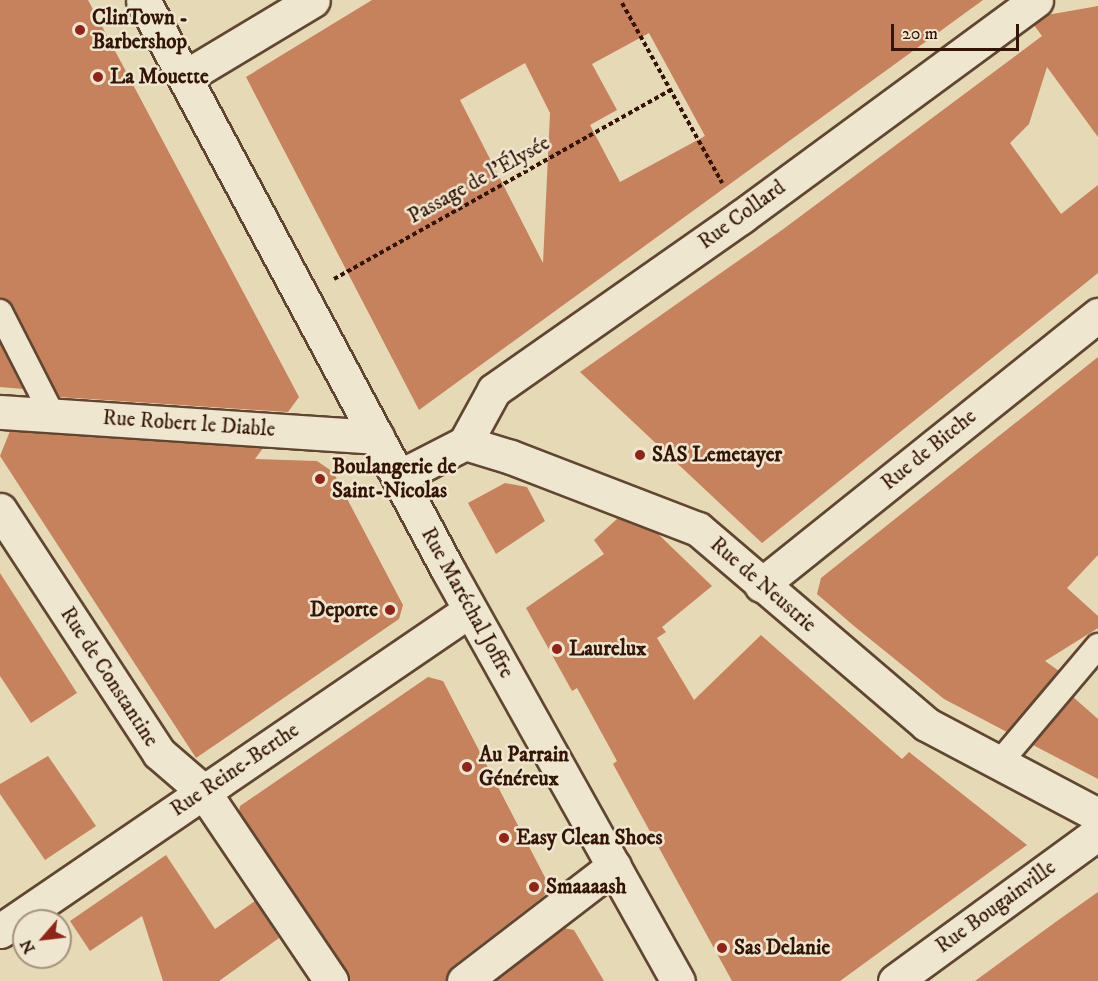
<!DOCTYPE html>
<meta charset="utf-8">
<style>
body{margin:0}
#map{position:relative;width:1098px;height:981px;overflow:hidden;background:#e6d9b5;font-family:"IM FELL DW Pica",serif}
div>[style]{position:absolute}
.building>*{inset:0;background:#c6815d}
.path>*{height:4px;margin-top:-2px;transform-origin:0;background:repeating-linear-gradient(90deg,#341505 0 4.5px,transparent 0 7.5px)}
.roads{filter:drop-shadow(2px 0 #604631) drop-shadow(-2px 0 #604631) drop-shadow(0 2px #604631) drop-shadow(0 -2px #604631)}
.lane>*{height:24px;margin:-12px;padding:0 12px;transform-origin:12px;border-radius:12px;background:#efe6cf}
.street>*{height:33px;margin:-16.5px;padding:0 16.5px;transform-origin:16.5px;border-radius:16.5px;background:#efe6cf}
.secondary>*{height:33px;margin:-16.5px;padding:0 16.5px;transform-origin:16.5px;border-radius:16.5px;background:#efe6cf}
.dots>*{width:16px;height:16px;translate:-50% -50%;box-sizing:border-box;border:3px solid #efe6cf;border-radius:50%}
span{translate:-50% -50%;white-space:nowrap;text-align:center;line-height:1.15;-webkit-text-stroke:5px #efe6cf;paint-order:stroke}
.poi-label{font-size:21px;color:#341505;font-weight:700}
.left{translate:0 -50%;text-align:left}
.right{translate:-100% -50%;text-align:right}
.street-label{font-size:21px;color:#341505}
.north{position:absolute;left:12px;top:909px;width:60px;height:60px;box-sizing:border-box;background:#efe6cf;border:2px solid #a4927e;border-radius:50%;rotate:242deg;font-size:16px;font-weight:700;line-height:24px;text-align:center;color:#341505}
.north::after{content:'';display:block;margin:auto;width:21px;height:27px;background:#8f2418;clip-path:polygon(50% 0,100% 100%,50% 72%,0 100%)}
.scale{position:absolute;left:891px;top:24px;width:128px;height:27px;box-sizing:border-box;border:3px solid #341505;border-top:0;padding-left:8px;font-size:18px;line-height:21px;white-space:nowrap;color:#341505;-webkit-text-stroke:4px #efe6cf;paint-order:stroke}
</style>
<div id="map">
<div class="building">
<div style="clip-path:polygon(0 0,88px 0,299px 397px,288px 412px,59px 397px,13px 306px,0 298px)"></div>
<div style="clip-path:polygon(evenodd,372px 0,983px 0,419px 410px,246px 77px,372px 0,649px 33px,705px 136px,620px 182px,590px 125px,617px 110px,592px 64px,649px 33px,372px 0,525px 63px,550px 113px,543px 263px,460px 100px,525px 63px)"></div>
<div style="clip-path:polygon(1098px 6px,1098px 137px,1047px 67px,1029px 124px,1010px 143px,1061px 214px,1098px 185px,1098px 273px,762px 543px,580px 372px,782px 230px,1042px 36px,1034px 25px,1047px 15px)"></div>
<div style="clip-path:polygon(0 343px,23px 389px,0 387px)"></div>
<div style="clip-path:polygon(1098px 357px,1098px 555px,1067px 588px,1098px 616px,1098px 628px,1045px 661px,1059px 671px,1007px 732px,944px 699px,854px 626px,817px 594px,821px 578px)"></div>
<div style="clip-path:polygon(10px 431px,263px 448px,255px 459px,317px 461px,333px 472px,403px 605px,399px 619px,196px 758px,0 456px)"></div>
<div style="clip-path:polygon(505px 483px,527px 487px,545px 521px,496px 554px,468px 503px)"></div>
<div style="clip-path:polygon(618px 518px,657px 533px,712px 586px,662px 627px,666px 632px,657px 638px,694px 700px,761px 635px,902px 759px,909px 752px,1027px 845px,840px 981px,732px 981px,613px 764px,617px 761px,577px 688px,572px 691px,526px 608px,604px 554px,594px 540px)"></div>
<div style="clip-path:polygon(0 573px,77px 693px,31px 723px,0 676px)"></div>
<div style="clip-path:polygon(428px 677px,443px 681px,550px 887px,544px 896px,453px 966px,446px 981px,350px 981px,347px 971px,239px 811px,240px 806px)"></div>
<div style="clip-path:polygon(1073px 697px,1098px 719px,1098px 779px,1033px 745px)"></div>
<div style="clip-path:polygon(48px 756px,96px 826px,45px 860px,0 794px,0 784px)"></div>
<div style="clip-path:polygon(166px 855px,215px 929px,255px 901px,279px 938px,219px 981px,163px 981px,142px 916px,90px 951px,70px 921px)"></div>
<div style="clip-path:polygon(1098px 892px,1098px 981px,975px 981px,1057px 921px)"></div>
<div style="clip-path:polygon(564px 928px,574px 930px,604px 981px,495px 981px)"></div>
</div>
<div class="path">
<div style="left:622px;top:3px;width:206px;rotate:60.9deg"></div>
<div style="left:334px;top:279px;width:386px;rotate:-29.3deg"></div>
</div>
<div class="roads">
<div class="lane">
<div style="left:0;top:312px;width:114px;rotate:63deg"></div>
<div style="left:1000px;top:762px;width:152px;rotate:-49.8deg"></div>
</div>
<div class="street">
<div style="left:185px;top:77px;width:149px;rotate:-31deg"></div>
<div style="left:0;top:412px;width:378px;rotate:3.8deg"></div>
<div style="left:465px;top:443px;width:60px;rotate:-61.3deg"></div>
<div style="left:494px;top:390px;width:302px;rotate:-35deg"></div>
<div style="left:741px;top:217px;width:366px;rotate:-36.3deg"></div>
<div style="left:399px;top:477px;width:74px;rotate:-27.3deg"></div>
<div style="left:465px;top:443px;width:48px;rotate:16.9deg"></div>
<div style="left:511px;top:457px;width:200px;rotate:21.1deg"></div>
<div style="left:698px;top:529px;width:300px;rotate:40.5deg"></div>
<div style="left:926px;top:724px;width:195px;rotate:27.9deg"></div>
<div style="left:0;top:510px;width:290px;rotate:56.8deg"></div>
<div style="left:159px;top:753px;width:58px;rotate:40.8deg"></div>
<div style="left:203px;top:791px;width:229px;rotate:56deg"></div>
<div style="left:761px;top:585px;width:432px;rotate:-38.7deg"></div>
<div style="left:0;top:931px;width:569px;rotate:-34.33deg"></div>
<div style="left:464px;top:981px;width:189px;rotate:-37.5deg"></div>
<div style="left:895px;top:981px;width:251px;rotate:-36.1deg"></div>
</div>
<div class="secondary">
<div style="left:143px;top:0;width:646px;rotate:61.85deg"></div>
<div style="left:448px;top:570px;width:471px;rotate:60.8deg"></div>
</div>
</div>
<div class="dots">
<div style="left:80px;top:30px;background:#8f2418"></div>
<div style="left:98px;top:77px;background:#8f2418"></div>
<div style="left:640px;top:455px;background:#8f2418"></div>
<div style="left:320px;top:479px;background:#8f2418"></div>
<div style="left:390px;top:610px;background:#8f2418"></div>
<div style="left:557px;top:649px;background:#8f2418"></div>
<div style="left:467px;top:767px;background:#8f2418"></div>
<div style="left:504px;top:838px;background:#8f2418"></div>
<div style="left:534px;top:887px;background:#8f2418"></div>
<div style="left:722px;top:948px;background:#8f2418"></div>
</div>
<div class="poi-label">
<span class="left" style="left:92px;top:30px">ClinTown -<br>Barbershop</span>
<span class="left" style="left:110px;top:77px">La Mouette</span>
<span class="left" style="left:652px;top:455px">SAS Lemetayer</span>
<span class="left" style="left:332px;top:479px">Boulangerie de<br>Saint-Nicolas</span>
<span class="right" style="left:378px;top:610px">Deporte</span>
<span class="left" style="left:569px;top:649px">Laurelux</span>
<span class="left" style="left:479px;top:767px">Au Parrain<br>Généreux</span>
<span class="left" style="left:516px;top:838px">Easy Clean Shoes</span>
<span class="left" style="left:546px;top:887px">Smaaaash</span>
<span class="left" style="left:734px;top:948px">Sas Delanie</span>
</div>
<div class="street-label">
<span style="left:479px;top:180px;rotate:-29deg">Passage de l'Élysée</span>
<span style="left:742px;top:215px;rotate:-36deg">Rue Collard</span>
<span style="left:189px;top:424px;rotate:4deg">Rue Robert le Diable</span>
<span style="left:929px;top:450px;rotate:-39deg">Rue de Bitche</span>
<span style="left:763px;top:585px;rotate:41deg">Rue de Neustrie</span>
<span style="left:467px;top:603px;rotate:61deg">Rue Maréchal Joffre</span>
<span style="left:109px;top:677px;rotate:57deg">Rue de Constantine</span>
<span style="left:235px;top:770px;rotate:-34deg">Rue Reine-Berthe</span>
<span style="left:996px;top:907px;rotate:-36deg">Rue Bougainville</span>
</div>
<div class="north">N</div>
<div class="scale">20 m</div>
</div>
